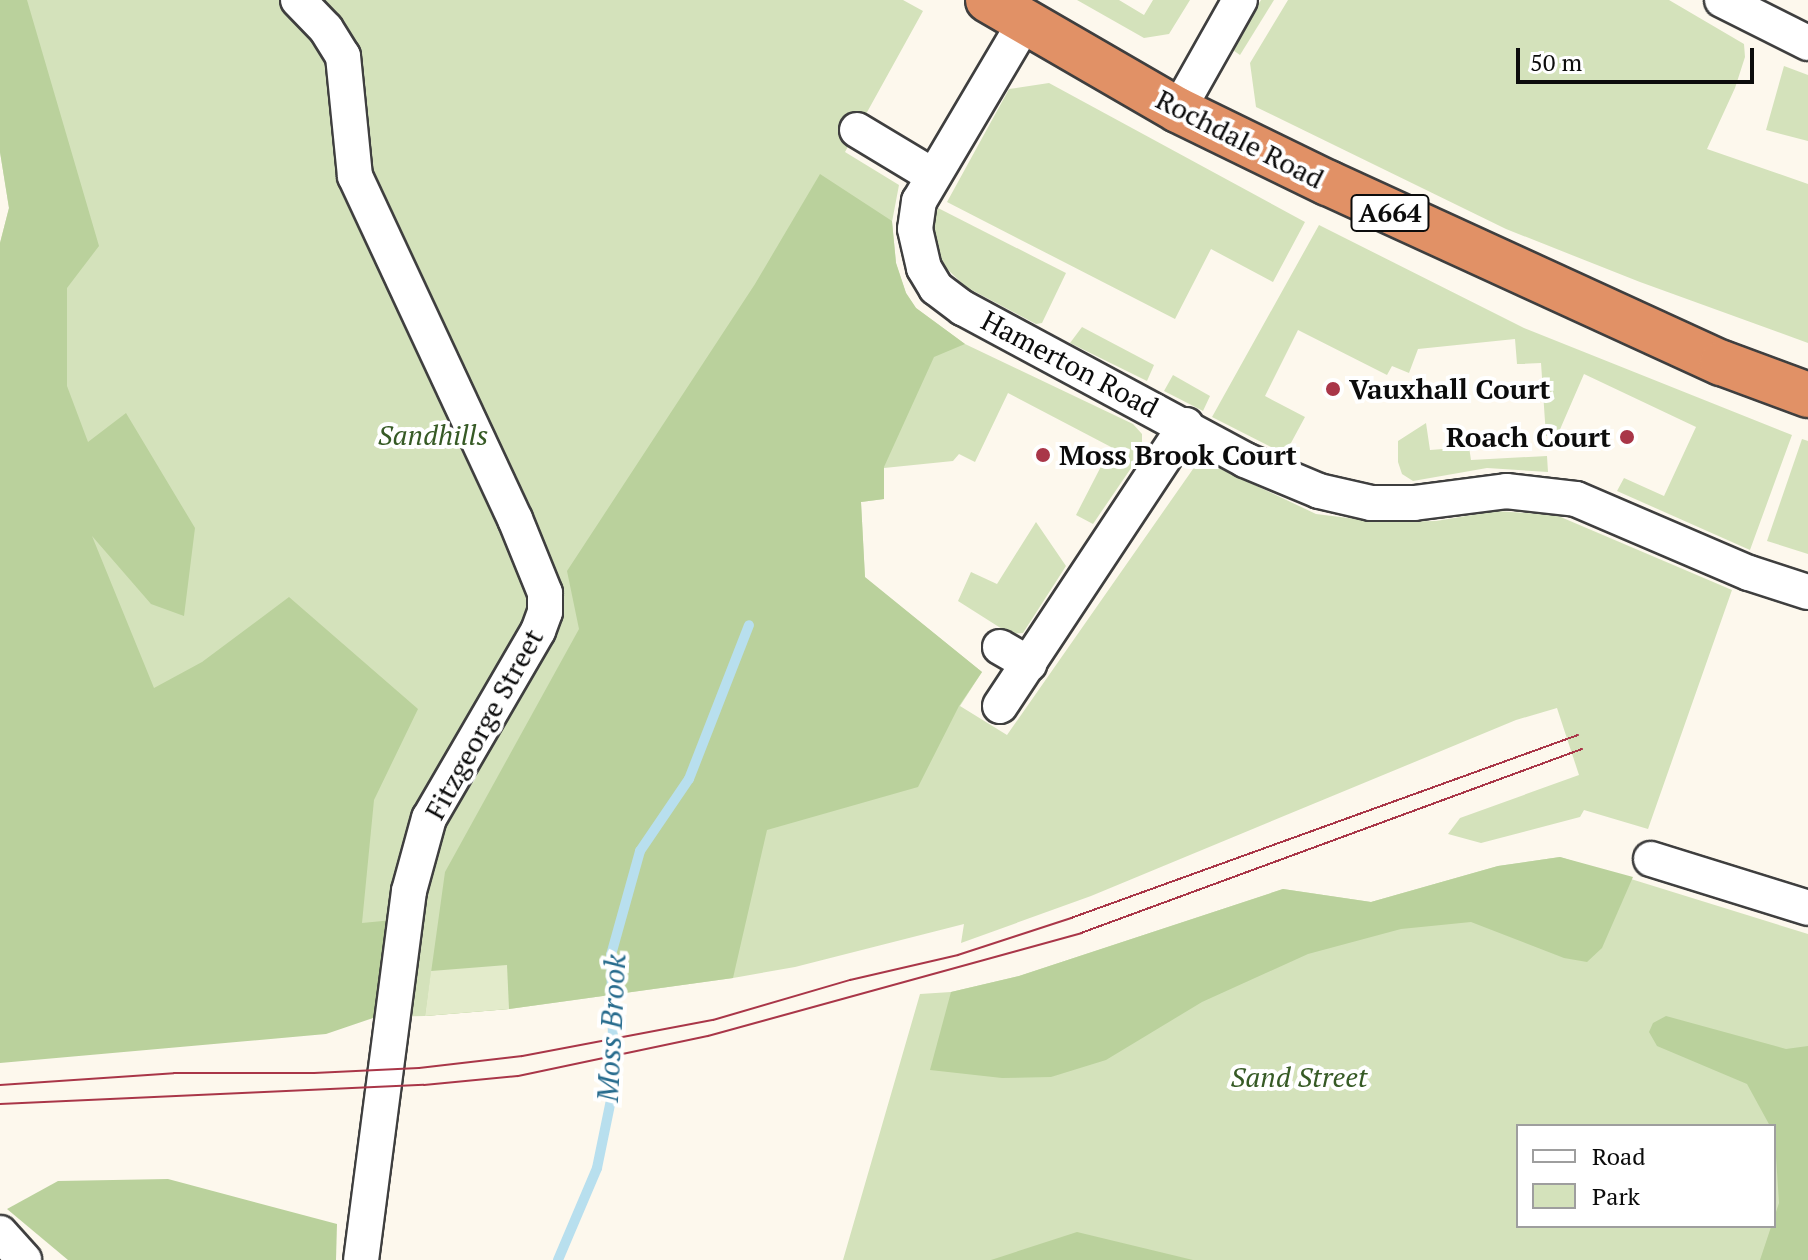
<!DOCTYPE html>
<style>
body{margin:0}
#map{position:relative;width:1808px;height:1260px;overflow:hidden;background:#fdf8ed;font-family:"PT Serif",serif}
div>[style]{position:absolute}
.green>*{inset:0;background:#d4e2bb}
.forest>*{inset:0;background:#bad19c}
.pitch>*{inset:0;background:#e3ebcb}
.stream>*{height:10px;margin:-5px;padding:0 5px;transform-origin:5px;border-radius:5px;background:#b8dfee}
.roads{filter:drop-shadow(2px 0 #3f3f3f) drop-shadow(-2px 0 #3f3f3f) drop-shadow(0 2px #3f3f3f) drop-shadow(0 -2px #3f3f3f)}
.minor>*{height:34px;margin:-17px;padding:0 17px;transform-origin:17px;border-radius:17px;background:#fff}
.highway>*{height:44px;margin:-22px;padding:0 22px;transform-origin:22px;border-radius:22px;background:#e19166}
.tram>*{height:2px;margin:-1px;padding:0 1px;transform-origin:1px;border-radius:1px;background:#a93648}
.dots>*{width:22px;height:22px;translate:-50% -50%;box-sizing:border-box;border:4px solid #fff;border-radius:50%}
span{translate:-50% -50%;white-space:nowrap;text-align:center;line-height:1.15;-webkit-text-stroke:8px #fff;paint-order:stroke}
.shield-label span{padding:2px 6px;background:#fff;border:2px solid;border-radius:6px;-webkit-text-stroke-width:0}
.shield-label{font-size:26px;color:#0c0c0c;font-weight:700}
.street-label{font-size:28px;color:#0c0c0c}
.poi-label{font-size:28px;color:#0c0c0c;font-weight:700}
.left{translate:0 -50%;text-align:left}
.right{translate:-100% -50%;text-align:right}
.park-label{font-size:28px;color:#365a25;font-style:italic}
.water-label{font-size:30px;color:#266b8d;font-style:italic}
.legend{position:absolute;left:1516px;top:1124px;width:260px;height:104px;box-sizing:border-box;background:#fff;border:2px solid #9e9e9e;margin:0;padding:10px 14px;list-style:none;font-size:24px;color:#0c0c0c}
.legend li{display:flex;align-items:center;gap:16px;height:40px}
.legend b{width:40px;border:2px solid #9e9e9e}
.scale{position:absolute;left:1516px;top:48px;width:238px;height:36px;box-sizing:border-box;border:4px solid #0c0c0c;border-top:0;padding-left:10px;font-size:24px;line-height:28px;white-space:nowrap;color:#0c0c0c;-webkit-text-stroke:6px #fff;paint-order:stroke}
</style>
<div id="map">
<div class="green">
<div style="clip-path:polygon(0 0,903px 0,923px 11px,845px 152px,899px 185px,892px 222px,896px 263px,906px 293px,916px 308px,965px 344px,1133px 424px,1142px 434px,1142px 452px,1093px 524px,1076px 515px,1111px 447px,1008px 393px,975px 462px,959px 454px,953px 461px,884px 468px,884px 499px,861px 502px,865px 578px,982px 672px,960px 706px,1007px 735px,1200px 459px,1316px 514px,1381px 522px,1436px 521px,1496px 511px,1556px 515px,1732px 590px,1648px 829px,1584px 810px,1580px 817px,1481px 843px,1448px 834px,1460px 818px,1579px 775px,1557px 708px,1516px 720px,1091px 896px,961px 943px,964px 924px,795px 967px,733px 978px,509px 1009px,425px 1016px,376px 1017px,0 970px,0 243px,9px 208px,0 152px)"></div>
<div style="clip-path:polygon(1077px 0,1119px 0,1144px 15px,1153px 0,1190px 0,1169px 34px,1144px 38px)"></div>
<div style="clip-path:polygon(1261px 0,1274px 0,1240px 55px,1230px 48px)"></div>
<div style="clip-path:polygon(1288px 0,1669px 0,1744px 44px,1745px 57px,1735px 88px,1707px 149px,1808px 184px,1808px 343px,1640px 282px,1506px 229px,1256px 107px,1250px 63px)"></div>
<div style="clip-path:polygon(1784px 66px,1808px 75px,1808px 141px,1766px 130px)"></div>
<div style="clip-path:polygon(1049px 83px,1305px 222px,1273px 282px,1211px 249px,1175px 319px,947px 202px,1009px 89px)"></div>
<div style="clip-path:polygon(938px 208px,1066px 273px,1042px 323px,1036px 324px,966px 287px,947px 269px,935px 252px,932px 228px)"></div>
<div style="clip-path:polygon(1319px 225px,1524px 328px,1792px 435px,1750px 550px,1617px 491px,1624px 478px,1664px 496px,1696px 427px,1584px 374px,1558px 434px,1546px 436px,1541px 363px,1517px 364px,1515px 339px,1418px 349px,1409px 373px,1392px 366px,1387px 375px,1298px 330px,1265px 396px,1305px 417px,1285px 454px,1212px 417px)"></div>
<div style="clip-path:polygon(1082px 327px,1154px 365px,1147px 381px,1070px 343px)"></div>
<div style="clip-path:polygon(1173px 375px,1210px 396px,1203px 411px,1164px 391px)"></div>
<div style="clip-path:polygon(1426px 423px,1430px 450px,1469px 447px,1471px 460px,1547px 456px,1548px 472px,1487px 468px,1413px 481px,1402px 474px,1398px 462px,1398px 441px)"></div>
<div style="clip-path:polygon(1802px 439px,1808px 441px,1808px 554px,1767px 541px)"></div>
<div style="clip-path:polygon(1036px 522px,1066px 566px,1023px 633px,1010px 634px,958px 601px,971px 572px,997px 584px)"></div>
<div style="clip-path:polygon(evenodd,1560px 857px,1808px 934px,1808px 1260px,843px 1260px,920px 994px,951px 992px,1019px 976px,1283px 889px,1371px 902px,1498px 866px,1560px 857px,1518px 1126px,1774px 1126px,1774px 1226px,1518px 1226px,1518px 1126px)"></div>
</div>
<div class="forest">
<div style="clip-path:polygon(0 0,27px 0,99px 246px,67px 288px,67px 386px,88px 442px,126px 413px,195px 528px,184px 616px,151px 604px,92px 536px,154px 688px,202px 662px,289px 597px,418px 709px,374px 800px,362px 923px,393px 920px,376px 1017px,326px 1034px,0 1063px,0 243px,9px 208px,0 152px)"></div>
<div style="clip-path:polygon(820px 174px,892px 221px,896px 263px,906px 293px,916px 308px,965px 344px,934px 357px,884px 467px,884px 499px,861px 502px,865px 577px,982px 672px,959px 706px,918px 787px,767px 830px,733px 978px,509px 1009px,425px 1016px,445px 872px,579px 629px,567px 571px,755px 284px)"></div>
<div style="clip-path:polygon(1560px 857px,1633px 877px,1602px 948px,1587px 962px,1564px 958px,1471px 922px,1401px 929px,1308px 954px,1202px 1002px,1106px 1060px,1051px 1077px,1002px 1078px,930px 1070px,951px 992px,1019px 976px,1283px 889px,1371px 902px,1498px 866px)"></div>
<div style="clip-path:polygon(1666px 1016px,1786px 1049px,1808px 1046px,1808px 1260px,1760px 1260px,1779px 1203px,1774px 1126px,1770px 1126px,1747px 1084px,1657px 1046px,1649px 1032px,1653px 1023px)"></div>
<div style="clip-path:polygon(168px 1179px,337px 1224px,336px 1260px,68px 1260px,7px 1209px,58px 1181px)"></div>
<div style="clip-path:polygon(1077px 1232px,1193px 1260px,991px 1260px)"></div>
</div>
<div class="pitch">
<div style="clip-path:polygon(507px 965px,509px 1009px,425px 1016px,431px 971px)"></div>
</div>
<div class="stream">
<div style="left:558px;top:1260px;width:100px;rotate:-67deg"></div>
<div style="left:597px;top:1168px;width:85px;rotate:-78.4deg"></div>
<div style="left:614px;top:1085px;width:130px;rotate:-91.3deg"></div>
<div style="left:611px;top:955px;width:108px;rotate:-74.4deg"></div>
<div style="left:640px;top:851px;width:87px;rotate:-55.8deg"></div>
<div style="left:689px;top:779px;width:165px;rotate:-68.7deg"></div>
</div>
<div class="roads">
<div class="minor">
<div style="left:298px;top:0;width:40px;rotate:46deg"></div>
<div style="left:326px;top:29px;width:32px;rotate:58deg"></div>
<div style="left:343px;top:56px;width:121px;rotate:84.3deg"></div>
<div style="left:355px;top:176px;width:378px;rotate:65deg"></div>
<div style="left:515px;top:519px;width:80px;rotate:67.9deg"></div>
<div style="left:545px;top:593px;width:19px;rotate:90deg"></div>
<div style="left:545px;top:612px;width:20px;rotate:110deg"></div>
<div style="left:538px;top:631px;width:216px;rotate:120.2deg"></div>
<div style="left:429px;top:818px;width:76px;rotate:105.3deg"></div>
<div style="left:409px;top:891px;width:372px;rotate:97.4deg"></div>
<div style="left:1722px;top:0;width:96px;rotate:26.6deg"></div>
<div style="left:1025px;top:22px;width:208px;rotate:120.6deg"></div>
<div style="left:919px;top:201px;width:28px;rotate:98deg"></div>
<div style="left:915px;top:229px;width:40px;rotate:77deg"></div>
<div style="left:924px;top:268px;width:23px;rotate:59deg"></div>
<div style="left:936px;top:288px;width:34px;rotate:37deg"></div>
<div style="left:963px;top:308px;width:320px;rotate:28.3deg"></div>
<div style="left:1245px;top:460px;width:80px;rotate:22.7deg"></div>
<div style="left:1319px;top:491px;width:53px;rotate:13deg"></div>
<div style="left:1371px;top:503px;width:43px"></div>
<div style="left:1414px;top:503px;width:93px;rotate:-7.4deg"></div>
<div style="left:1506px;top:491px;width:70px;rotate:6.5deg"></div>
<div style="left:1576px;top:499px;width:188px;rotate:23.2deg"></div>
<div style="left:1749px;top:573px;width:62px;rotate:17.9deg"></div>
<div style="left:1178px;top:110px;width:126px;rotate:-60.6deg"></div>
<div style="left:857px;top:130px;width:87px;rotate:31deg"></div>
<div style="left:1000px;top:647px;width:34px;rotate:30deg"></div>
<div style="left:1000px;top:706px;width:337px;rotate:-56.5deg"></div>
<div style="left:1651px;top:859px;width:164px;rotate:17.3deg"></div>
<div style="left:0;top:1233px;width:36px;rotate:48deg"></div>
</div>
<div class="highway">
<div style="left:988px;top:0;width:220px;rotate:30.1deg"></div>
<div style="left:1178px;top:110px;width:167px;rotate:26deg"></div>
<div style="left:1328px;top:183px;width:433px;rotate:24.6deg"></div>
<div style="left:1722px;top:363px;width:92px;rotate:20.4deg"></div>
</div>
</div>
<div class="tram">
<div style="left:0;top:1085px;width:174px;rotate:-3.9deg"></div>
<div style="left:174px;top:1073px;width:140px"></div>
<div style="left:314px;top:1073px;width:105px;rotate:-2.7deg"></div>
<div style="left:419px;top:1068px;width:104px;rotate:-6.6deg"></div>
<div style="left:522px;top:1056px;width:194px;rotate:-10.7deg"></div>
<div style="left:713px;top:1020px;width:143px;rotate:-16.3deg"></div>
<div style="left:850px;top:980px;width:111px;rotate:-13deg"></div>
<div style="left:958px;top:955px;width:119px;rotate:-18.1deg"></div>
<div style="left:1071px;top:918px;width:539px;rotate:-19.85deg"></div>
<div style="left:0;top:1104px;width:424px;rotate:-2.6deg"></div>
<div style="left:424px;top:1085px;width:94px;rotate:-5.5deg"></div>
<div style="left:518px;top:1076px;width:194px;rotate:-11.9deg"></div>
<div style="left:708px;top:1036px;width:387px;rotate:-15.4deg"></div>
<div style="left:1081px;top:933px;width:534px;rotate:-20.17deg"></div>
</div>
<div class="dots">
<div style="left:1333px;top:389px;background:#a93648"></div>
<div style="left:1627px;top:437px;background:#a93648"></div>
<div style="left:1043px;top:455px;background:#a93648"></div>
</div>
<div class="shield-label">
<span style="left:1390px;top:213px">A664</span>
</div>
<div class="street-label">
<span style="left:1240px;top:139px;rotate:27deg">Rochdale Road</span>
<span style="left:1070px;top:364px;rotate:28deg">Hamerton Road</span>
<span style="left:484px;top:724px;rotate:-61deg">Fitzgeorge Street</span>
</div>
<div class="poi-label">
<span class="left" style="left:1349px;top:389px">Vauxhall Court</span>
<span class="right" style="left:1611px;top:437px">Roach Court</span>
<span class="left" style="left:1059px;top:455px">Moss Brook Court</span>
</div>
<div class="park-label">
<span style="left:433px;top:435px">Sandhills</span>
<span style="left:1299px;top:1077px">Sand Street</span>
</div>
<div class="water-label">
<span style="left:611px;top:1028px;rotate:-87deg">Moss Brook</span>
</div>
<ul class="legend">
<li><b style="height:10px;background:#fff"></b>Road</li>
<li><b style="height:22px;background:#d4e2bb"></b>Park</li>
</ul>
<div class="scale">50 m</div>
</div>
